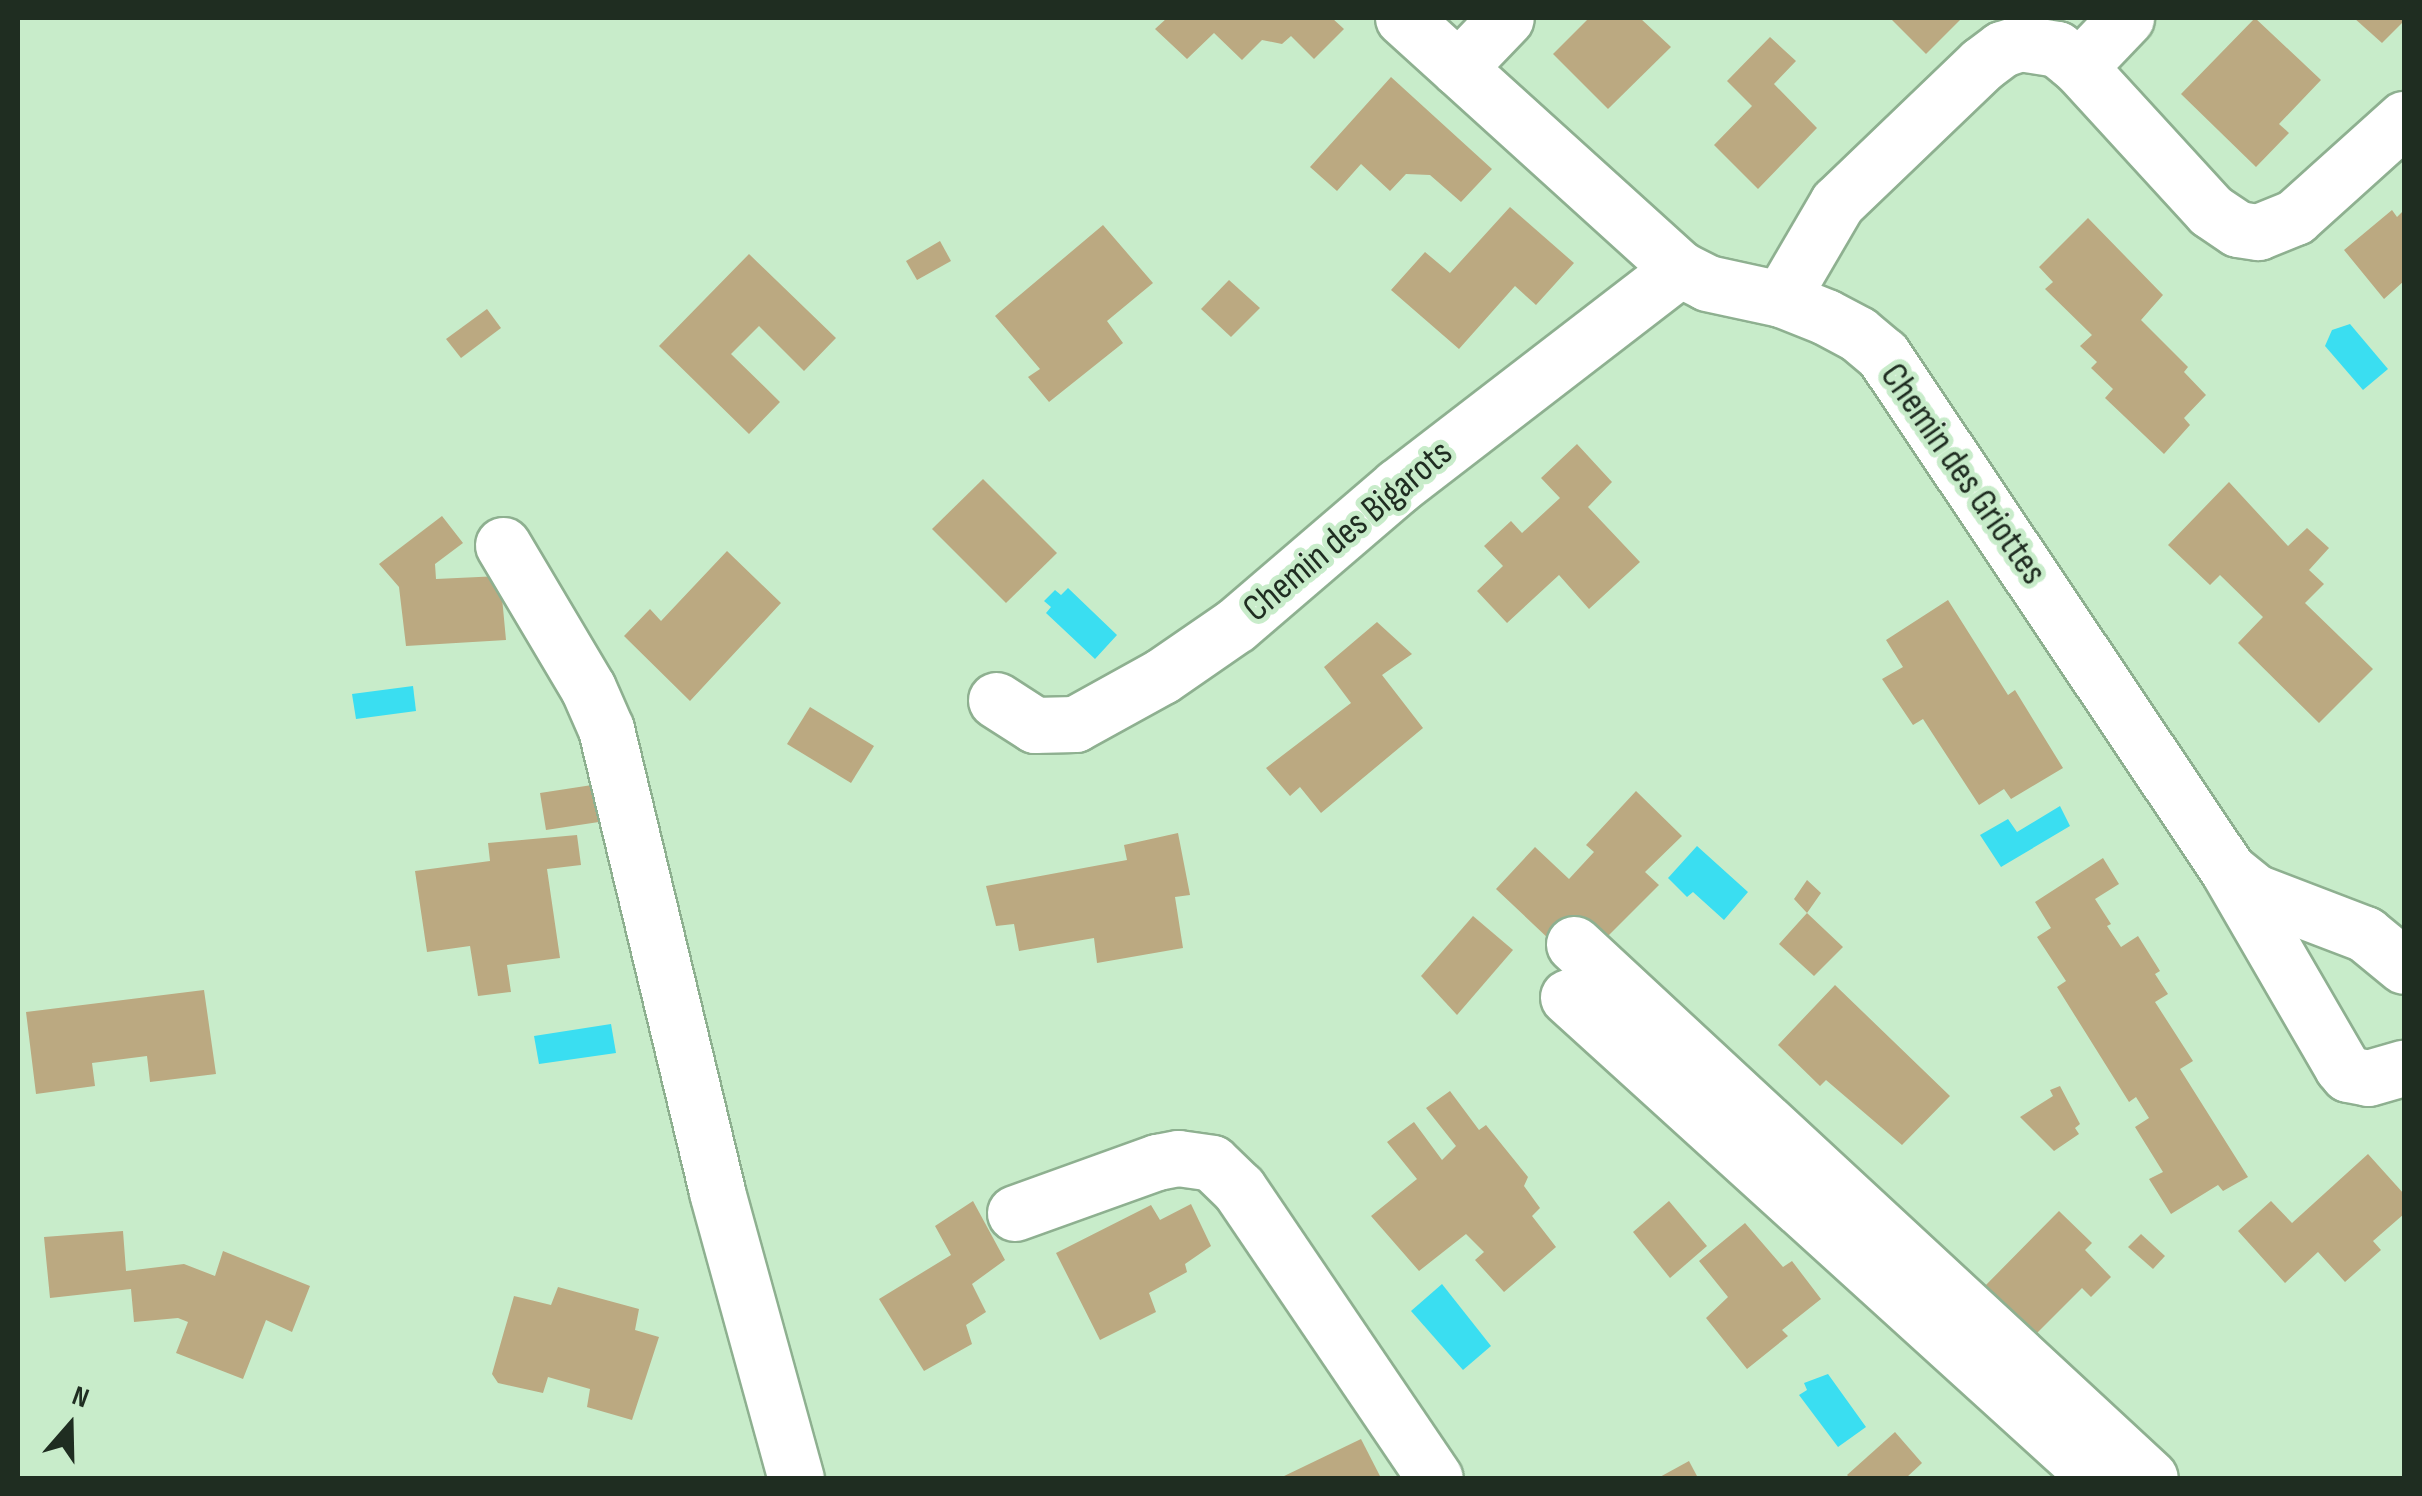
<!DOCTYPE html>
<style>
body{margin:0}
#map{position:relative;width:2422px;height:1496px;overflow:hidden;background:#c8ecca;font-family:"Sofia Sans Condensed",sans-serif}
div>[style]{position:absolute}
.water>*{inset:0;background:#3adef1}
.building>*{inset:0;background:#bba981}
.roads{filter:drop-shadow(2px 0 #8eb090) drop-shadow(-2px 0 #8eb090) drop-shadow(0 2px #8eb090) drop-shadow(0 -2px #8eb090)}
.minor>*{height:55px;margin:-27.5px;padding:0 27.5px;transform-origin:27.5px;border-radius:27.5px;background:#fff}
span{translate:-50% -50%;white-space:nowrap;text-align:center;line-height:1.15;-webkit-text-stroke:10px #c8ecca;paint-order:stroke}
.street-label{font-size:38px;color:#1f2d21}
.frame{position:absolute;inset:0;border:20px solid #1f2d21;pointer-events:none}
.north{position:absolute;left:20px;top:1376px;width:100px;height:100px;-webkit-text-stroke:8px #c8ecca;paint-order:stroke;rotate:20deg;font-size:28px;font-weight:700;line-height:40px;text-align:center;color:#1f2d21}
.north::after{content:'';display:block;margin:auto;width:35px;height:45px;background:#1f2d21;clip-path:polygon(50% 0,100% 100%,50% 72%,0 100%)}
</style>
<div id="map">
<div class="water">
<div style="clip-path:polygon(2350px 324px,2388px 369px,2363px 390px,2325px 346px,2332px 330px)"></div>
<div style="clip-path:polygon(1068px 588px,1117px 635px,1095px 659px,1046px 613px,1051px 607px,1044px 601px,1055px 590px,1061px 595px)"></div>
<div style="clip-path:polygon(413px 686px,416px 711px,356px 719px,352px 694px)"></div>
<div style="clip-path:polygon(2060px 806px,2070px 826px,2001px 867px,1980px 835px,2008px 819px,2017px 832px)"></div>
<div style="clip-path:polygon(1697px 846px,1748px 892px,1724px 920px,1693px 892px,1687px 897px,1668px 878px)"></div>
<div style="clip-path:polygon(611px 1024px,616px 1053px,539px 1064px,534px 1036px)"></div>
<div style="clip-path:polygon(1442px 1284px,1491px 1346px,1463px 1370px,1411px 1311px)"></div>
<div style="clip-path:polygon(1828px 1374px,1866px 1427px,1838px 1447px,1799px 1395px,1807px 1390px,1804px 1383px)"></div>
</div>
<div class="building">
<div style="clip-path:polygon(1167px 18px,1332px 18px,1344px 29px,1314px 59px,1291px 36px,1282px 44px,1262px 40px,1242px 60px,1214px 33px,1187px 59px,1155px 29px)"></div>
<div style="clip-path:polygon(1589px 18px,1640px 18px,1671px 47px,1608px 109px,1553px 54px)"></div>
<div style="clip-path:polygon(1890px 18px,1962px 18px,1926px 54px)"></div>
<div style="clip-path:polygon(2255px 18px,2321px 80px,2279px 124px,2289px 133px,2256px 167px,2181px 94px)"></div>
<div style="clip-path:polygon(2354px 18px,2404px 18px,2404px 21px,2382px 43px)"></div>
<div style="clip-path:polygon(1770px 37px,1796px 61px,1774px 84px,1817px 128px,1758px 189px,1714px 145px,1752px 106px,1727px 81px)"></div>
<div style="clip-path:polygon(1391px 77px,1492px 169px,1461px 202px,1430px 175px,1406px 174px,1390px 191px,1361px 164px,1337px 191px,1310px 167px)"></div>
<div style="clip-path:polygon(1510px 207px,1574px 263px,1536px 305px,1515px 286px,1459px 349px,1391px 290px,1425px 252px,1450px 273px)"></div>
<div style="clip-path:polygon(2392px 210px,2397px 217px,2404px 210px,2404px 281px,2384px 299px,2344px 250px)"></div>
<div style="clip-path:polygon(2088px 218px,2163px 295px,2141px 320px,2188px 367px,2184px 372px,2206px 395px,2184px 418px,2190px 425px,2164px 454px,2105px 398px,2113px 389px,2091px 368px,2097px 362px,2080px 346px,2092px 335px,2045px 289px,2053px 282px,2039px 267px)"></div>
<div style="clip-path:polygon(1103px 225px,1153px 283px,1107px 321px,1123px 343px,1049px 402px,1028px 377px,1040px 369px,995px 316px)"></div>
<div style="clip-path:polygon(940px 241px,951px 261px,917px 280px,906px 261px)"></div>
<div style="clip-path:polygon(749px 254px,836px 338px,804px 371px,759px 326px,731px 354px,780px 402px,749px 434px,659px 346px)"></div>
<div style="clip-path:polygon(1229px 280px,1260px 308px,1231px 337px,1201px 309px)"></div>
<div style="clip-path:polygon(487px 309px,501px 328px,461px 358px,446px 339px)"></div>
<div style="clip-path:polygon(1577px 444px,1612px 482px,1588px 507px,1640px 562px,1589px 609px,1559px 575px,1507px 623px,1477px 591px,1503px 566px,1484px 546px,1511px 521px,1522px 533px,1560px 498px,1541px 478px)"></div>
<div style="clip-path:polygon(983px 479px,1057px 553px,1006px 603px,932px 529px)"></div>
<div style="clip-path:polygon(2229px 482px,2288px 546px,2307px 528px,2329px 548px,2309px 570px,2324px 584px,2305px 603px,2373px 669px,2319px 723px,2238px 643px,2263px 617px,2220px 575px,2210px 585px,2168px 545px)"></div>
<div style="clip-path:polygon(442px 516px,463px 543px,435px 564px,436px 579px,500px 576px,506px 640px,406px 646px,399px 587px,379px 564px)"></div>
<div style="clip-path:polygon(727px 551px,781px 603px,690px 701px,624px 636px,650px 609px,661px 621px)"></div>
<div style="clip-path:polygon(1948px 600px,2008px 695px,2015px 690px,2063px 768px,2011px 799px,2004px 789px,1979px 805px,1923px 719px,1913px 725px,1882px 679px,1903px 667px,1886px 640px)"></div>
<div style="clip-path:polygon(1377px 622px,1412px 654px,1382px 675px,1423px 728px,1321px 813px,1300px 787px,1290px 796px,1266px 768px,1351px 703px,1324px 667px)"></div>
<div style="clip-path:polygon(810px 707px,874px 746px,851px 783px,787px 744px)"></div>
<div style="clip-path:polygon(605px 783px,612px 820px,546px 830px,540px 793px)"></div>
<div style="clip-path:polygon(1636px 791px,1682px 836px,1645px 872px,1659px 885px,1602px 942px,1575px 917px,1551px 941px,1496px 889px,1535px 847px,1569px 879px,1594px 852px,1586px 845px)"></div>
<div style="clip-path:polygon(1178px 833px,1190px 895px,1175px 897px,1183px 948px,1097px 963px,1094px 938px,1019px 951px,1014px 924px,996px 926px,986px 886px,1127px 860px,1124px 845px)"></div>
<div style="clip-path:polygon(577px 835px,581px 865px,547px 869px,560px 958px,507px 965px,511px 992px,478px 996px,470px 946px,427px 952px,415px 871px,490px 861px,488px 843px)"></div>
<div style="clip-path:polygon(2103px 858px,2119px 884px,2095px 899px,2111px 924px,2107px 926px,2121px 947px,2138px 936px,2160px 971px,2155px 974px,2168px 994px,2155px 1002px,2193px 1061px,2180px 1069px,2248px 1177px,2223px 1191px,2218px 1185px,2171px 1214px,2149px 1179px,2163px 1172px,2135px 1127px,2149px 1118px,2136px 1097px,2129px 1102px,2057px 987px,2066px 981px,2037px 937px,2051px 928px,2035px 902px)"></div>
<div style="clip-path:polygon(1807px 880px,1821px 893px,1807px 913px,1843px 947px,1814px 976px,1779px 944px,1807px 913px,1794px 899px)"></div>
<div style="clip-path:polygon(1473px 916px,1513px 950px,1457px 1015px,1421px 976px)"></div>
<div style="clip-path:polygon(1835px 985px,1950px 1096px,1902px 1145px,1826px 1080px,1820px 1086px,1778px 1045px)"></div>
<div style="clip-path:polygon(204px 990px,216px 1074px,150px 1082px,147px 1056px,92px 1063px,95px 1086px,36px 1094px,26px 1012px)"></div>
<div style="clip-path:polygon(2060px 1086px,2080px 1124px,2075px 1128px,2079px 1134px,2054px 1151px,2020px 1117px,2053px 1096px,2050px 1090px)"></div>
<div style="clip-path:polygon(1450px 1091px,1479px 1130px,1486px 1125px,1528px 1177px,1524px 1186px,1540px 1208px,1532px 1216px,1556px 1247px,1504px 1292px,1475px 1260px,1484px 1252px,1466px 1234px,1419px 1271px,1371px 1216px,1417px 1179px,1387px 1142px,1414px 1122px,1442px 1160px,1456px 1146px,1426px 1108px)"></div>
<div style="clip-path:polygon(2368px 1154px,2404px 1194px,2404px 1214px,2373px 1241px,2381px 1250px,2345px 1282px,2318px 1252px,2285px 1283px,2238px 1231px,2271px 1201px,2292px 1223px)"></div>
<div style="clip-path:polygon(973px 1201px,1005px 1260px,972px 1284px,986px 1312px,966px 1325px,972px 1344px,924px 1371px,879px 1299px,951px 1255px,935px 1226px)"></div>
<div style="clip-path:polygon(1669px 1201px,1707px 1246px,1670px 1278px,1633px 1232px)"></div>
<div style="clip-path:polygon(1191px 1204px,1211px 1246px,1185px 1264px,1187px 1272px,1149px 1293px,1156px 1312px,1100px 1340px,1056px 1253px,1151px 1205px,1160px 1220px)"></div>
<div style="clip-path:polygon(2059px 1211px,2092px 1243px,2085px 1250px,2111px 1277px,2091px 1297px,2082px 1288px,2031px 1339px,1981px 1290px)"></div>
<div style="clip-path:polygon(1745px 1223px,1783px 1267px,1792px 1261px,1821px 1299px,1782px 1330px,1788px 1336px,1747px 1369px,1706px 1318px,1728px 1297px,1699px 1261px)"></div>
<div style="clip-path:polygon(123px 1231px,126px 1271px,184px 1264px,215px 1276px,223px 1251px,310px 1286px,292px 1332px,266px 1320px,243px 1379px,176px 1353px,188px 1322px,178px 1318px,134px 1322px,131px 1289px,50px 1298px,44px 1237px)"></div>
<div style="clip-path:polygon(2141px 1234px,2165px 1256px,2153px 1269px,2128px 1247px)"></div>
<div style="clip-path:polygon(558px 1287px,639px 1309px,635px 1330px,659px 1337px,632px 1420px,587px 1407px,590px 1389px,548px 1377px,543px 1393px,498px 1383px,492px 1374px,514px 1296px,551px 1305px)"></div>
<div style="clip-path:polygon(1895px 1432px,1922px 1463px,1906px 1478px,1850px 1478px,1847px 1475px)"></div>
<div style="clip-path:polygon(1361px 1439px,1381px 1478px,1280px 1478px)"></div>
<div style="clip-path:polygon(1689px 1461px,1698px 1478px,1658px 1478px)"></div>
</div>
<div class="roads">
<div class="minor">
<div style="left:1403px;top:18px;width:374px;rotate:42.2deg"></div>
<div style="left:1680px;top:269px;width:30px;rotate:27deg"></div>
<div style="left:1707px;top:283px;width:76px;rotate:12.2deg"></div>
<div style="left:1781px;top:299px;width:48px;rotate:21.8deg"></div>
<div style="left:1826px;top:317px;width:36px;rotate:28deg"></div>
<div style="left:1858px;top:334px;width:33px;rotate:40deg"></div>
<div style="left:1883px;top:355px;width:620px;rotate:56.18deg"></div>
<div style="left:2228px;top:870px;width:35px;rotate:39deg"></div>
<div style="left:2255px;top:892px;width:118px;rotate:20.9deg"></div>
<div style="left:2365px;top:934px;width:50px;rotate:39.4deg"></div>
<div style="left:2079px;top:67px;width:68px;rotate:-46.2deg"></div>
<div style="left:1458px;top:68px;width:69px;rotate:-46.2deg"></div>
<div style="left:1781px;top:299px;width:111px;rotate:-59.7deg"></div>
<div style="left:1837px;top:203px;width:201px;rotate:-43.8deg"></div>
<div style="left:1982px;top:64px;width:25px;rotate:-37deg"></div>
<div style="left:2002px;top:49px;width:19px;rotate:-18deg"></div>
<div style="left:2020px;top:43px;width:37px;rotate:9deg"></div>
<div style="left:2057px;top:49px;width:28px;rotate:39deg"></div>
<div style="left:2079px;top:67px;width:195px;rotate:47.5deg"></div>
<div style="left:2211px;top:211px;width:32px;rotate:34deg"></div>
<div style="left:2238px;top:229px;width:20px;rotate:9deg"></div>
<div style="left:2258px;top:232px;width:40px;rotate:-22deg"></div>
<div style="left:2295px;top:217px;width:147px;rotate:-42deg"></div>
<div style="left:503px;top:545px;width:166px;rotate:59.3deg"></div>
<div style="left:588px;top:688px;width:45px;rotate:66.3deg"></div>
<div style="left:606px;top:729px;width:476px;rotate:76.5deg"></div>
<div style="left:717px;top:1192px;width:297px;rotate:74.6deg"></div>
<div style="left:996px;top:700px;width:46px;rotate:32.7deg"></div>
<div style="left:1035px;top:725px;width:40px;rotate:-1.4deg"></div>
<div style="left:1075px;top:724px;width:99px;rotate:-28.9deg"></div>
<div style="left:1162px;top:676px;width:90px;rotate:-34.6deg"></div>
<div style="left:1236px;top:625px;width:213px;rotate:-40.6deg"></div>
<div style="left:1398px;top:486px;width:356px;rotate:-37.6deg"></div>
<div style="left:2229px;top:872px;width:225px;rotate:59.9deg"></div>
<div style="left:2342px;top:1067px;width:9px;rotate:49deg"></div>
<div style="left:2348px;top:1074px;width:20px;rotate:11deg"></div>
<div style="left:2368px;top:1078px;width:37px;rotate:-16deg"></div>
<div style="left:1574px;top:944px;width:785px;rotate:42.83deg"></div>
<div style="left:1568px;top:997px;width:716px;rotate:42.23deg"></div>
<div style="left:1015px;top:1213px;width:151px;rotate:-19.8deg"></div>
<div style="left:1157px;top:1162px;width:21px;rotate:-11deg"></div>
<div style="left:1178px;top:1158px;width:34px;rotate:8deg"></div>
<div style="left:1212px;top:1163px;width:37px;rotate:44deg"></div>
<div style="left:1239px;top:1189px;width:349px;rotate:55.9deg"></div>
</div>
</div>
<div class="street-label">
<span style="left:1963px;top:474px;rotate:55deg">Chemin des Griottes</span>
<span style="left:1348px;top:531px;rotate:-40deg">Chemin des Bigarots</span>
</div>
<div class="frame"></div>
<div class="north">N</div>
</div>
